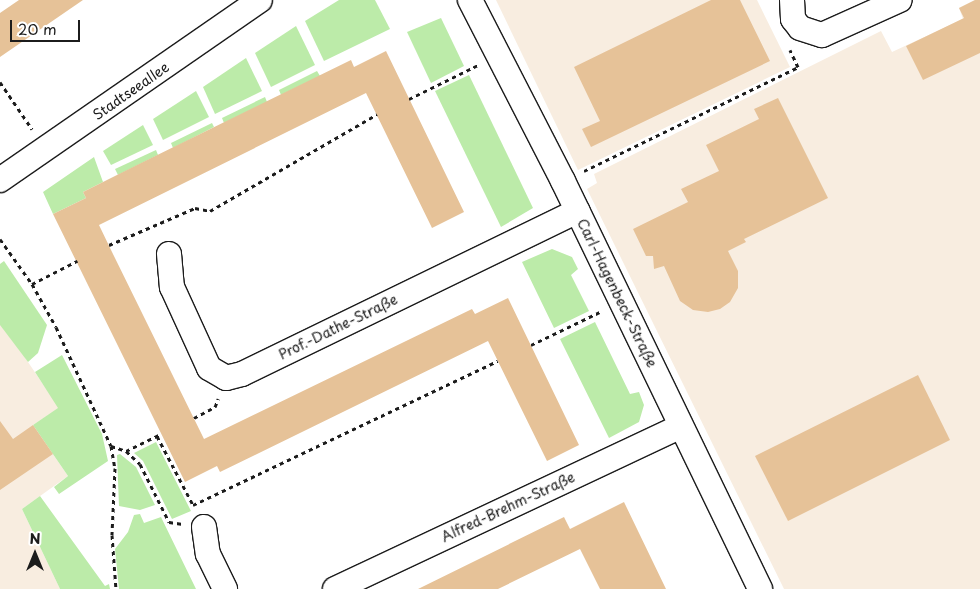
<!DOCTYPE html>
<meta charset="utf-8">
<style>
body{margin:0}
#map{position:relative;width:980px;height:589px;overflow:hidden;background:#fff;font-family:"Playpen Sans",sans-serif}
div>[style]{position:absolute}
.built>*{inset:0;background:#f8ede0}
.green>*{inset:0;background:#bceba9}
.building>*{inset:0;background:#e6c298}
.path>*{height:3px;margin-top:-1.5px;transform-origin:0;background:repeating-linear-gradient(90deg,#1c1c1c 0 4px,transparent 0 8px)}
.roads{filter:drop-shadow(1px 0 #1c1c1c) drop-shadow(-1px 0 #1c1c1c) drop-shadow(0 1px #1c1c1c) drop-shadow(0 -1px #1c1c1c)}
.minor>*{height:24px;margin:-12px;padding:0 12px;transform-origin:12px;border-radius:12px;background:#fff}
span{translate:-50% -50%;white-space:nowrap;text-align:center;line-height:1.15;-webkit-text-stroke:4px #fff;paint-order:stroke}
.street-label{font-size:14px;color:#1c1c1c}
.north{position:absolute;left:10px;top:529px;width:50px;height:50px;-webkit-text-stroke:4px #fff;paint-order:stroke;rotate:0deg;font-size:14px;font-weight:700;line-height:20px;text-align:center;color:#1c1c1c}
.north::after{content:'';display:block;margin:auto;width:18px;height:22px;background:#1c1c1c;clip-path:polygon(50% 0,100% 100%,50% 72%,0 100%)}
.scale{position:absolute;left:10px;top:20px;width:70px;height:22px;box-sizing:border-box;border:2px solid #1c1c1c;border-top:0;padding-left:6px;font-size:15px;line-height:18px;white-space:nowrap;color:#1c1c1c;-webkit-text-stroke:4px #fff;paint-order:stroke}
</style>
<div id="map">
<div class="built">
<div style="clip-path:polygon(496px 0,757px 0,790px 67px,578px 170px)"></div>
<div style="clip-path:polygon(975px 0,980px 1px,980px 589px,784px 589px,587px 189px,597px 183px,594px 174px,881px 31px,892px 52px,963px 19px,959px 8px)"></div>
<div style="clip-path:polygon(0 282px,26px 359px,59px 408px,33px 425px,68px 476px,22px 509px,60px 589px,0 589px)"></div>
</div>
<div class="green">
<div style="clip-path:polygon(339px 0,375px 0,390px 29px,324px 61px,305px 21px)"></div>
<div style="clip-path:polygon(441px 18px,464px 66px,431px 83px,407px 32px)"></div>
<div style="clip-path:polygon(296px 26px,315px 65px,271px 87px,255px 53px)"></div>
<div style="clip-path:polygon(246px 58px,262px 91px,215px 114px,203px 87px)"></div>
<div style="clip-path:polygon(317px 71px,320px 76px,281px 95px,279px 90px)"></div>
<div style="clip-path:polygon(469px 75px,533px 208px,501px 227px,435px 91px)"></div>
<div style="clip-path:polygon(196px 91px,209px 117px,163px 140px,153px 119px)"></div>
<div style="clip-path:polygon(265px 97px,267px 102px,224px 123px,222px 118px)"></div>
<div style="clip-path:polygon(212px 123px,214px 127px,173px 148px,171px 143px)"></div>
<div style="clip-path:polygon(143px 125px,153px 145px,111px 165px,103px 151px)"></div>
<div style="clip-path:polygon(156px 150px,158px 155px,118px 175px,115px 169px)"></div>
<div style="clip-path:polygon(94px 157px,103px 182px,83px 192px,86px 198px,53px 214px,43px 192px)"></div>
<div style="clip-path:polygon(552px 249px,572px 257px,578px 269px,571px 275px,589px 311px,554px 328px,522px 262px)"></div>
<div style="clip-path:polygon(4px 261px,47px 325px,38px 353px,28px 362px,0 325px,0 264px)"></div>
<div style="clip-path:polygon(595px 322px,630px 394px,639px 392px,644px 405px,639px 422px,609px 438px,560px 339px)"></div>
<div style="clip-path:polygon(62px 355px,102px 434px,108px 461px,59px 494px,54px 487px,68px 476px,33px 425px,58px 408px,35px 372px)"></div>
<div style="clip-path:polygon(156px 442px,191px 511px,172px 519px,143px 461px,134px 453px)"></div>
<div style="clip-path:polygon(120px 454px,136px 467px,155px 505px,140px 510px,119px 506px,117px 455px)"></div>
<div style="clip-path:polygon(40px 496px,105px 586px,109px 584px,110px 589px,60px 589px,22px 509px)"></div>
<div style="clip-path:polygon(140px 514px,144px 523px,161px 517px,196px 589px,119px 589px,115px 549px,128px 532px,134px 515px)"></div>
</div>
<div class="building">
<div style="clip-path:polygon(19px 0,83px 0,0 57px,0 13px)"></div>
<div style="clip-path:polygon(711px 0,740px 0,770px 61px,591px 147px,582px 129px,600px 121px,574px 67px)"></div>
<div style="clip-path:polygon(975px 0,980px 0,980px 53px,923px 80px,906px 46px,964px 18px,959px 8px)"></div>
<div style="clip-path:polygon(386px 51px,464px 212px,432px 228px,366px 93px,99px 225px,112px 252px,204px 439px,472px 309px,475px 314px,508px 298px,579px 445px,547px 461px,488px 341px,220px 472px,217px 466px,185px 482px,53px 214px,86px 198px,83px 192px,137px 165px,351px 60px,354px 67px)"></div>
<div style="clip-path:polygon(778px 98px,828px 198px,744px 239px,746px 242px,728px 251px,738px 271px,738px 288px,730px 302px,720px 309px,708px 312px,693px 310px,680px 301px,664px 266px,654px 269px,653px 256px,646px 256px,633px 229px,688px 202px,681px 189px,719px 171px,706px 145px,759px 119px,754px 109px)"></div>
<div style="clip-path:polygon(918px 375px,950px 440px,788px 521px,755px 456px)"></div>
<div style="clip-path:polygon(0 421px,13px 439px,33px 425px,53px 454px,0 490px)"></div>
<div style="clip-path:polygon(624px 502px,666px 589px,600px 589px,580px 549px,498px 589px,418px 589px,564px 517px,570px 529px)"></div>
</div>
<div class="path">
<div style="left:0;top:82px;width:57px;rotate:55.8deg"></div>
<div style="left:409px;top:99px;width:77px;rotate:-26.2deg"></div>
<div style="left:584px;top:171px;width:238px;rotate:-25.9deg"></div>
<div style="left:798px;top:67px;width:19px;rotate:-115deg"></div>
<div style="left:0;top:239px;width:55px;rotate:54.6deg"></div>
<div style="left:32px;top:284px;width:49px;rotate:60.8deg"></div>
<div style="left:56px;top:327px;width:131px;rotate:65.2deg"></div>
<div style="left:111px;top:446px;width:16px;rotate:18deg"></div>
<div style="left:126px;top:451px;width:19px;rotate:43deg"></div>
<div style="left:140px;top:464px;width:65px;rotate:63.4deg"></div>
<div style="left:169px;top:522px;width:14px;rotate:8deg"></div>
<div style="left:109px;top:245px;width:94px;rotate:-23.3deg"></div>
<div style="left:195px;top:208px;width:15px;rotate:11deg"></div>
<div style="left:210px;top:211px;width:193px;rotate:-30.1deg"></div>
<div style="left:32px;top:284px;width:51px;rotate:-27.1deg"></div>
<div style="left:531px;top:345px;width:76px;rotate:-25.6deg"></div>
<div style="left:194px;top:418px;width:24px;rotate:-28deg"></div>
<div style="left:215px;top:407px;width:9px;rotate:-69deg"></div>
<div style="left:157px;top:436px;width:78px;rotate:62.4deg"></div>
<div style="left:193px;top:505px;width:337px;rotate:-25.3deg"></div>
<div style="left:111px;top:446px;width:22px;rotate:80deg"></div>
<div style="left:115px;top:468px;width:67px;rotate:92.6deg"></div>
<div style="left:112px;top:535px;width:54px;rotate:85.8deg"></div>
<div style="left:126px;top:451px;width:39px;rotate:-26deg"></div>
</div>
<div class="roads">
<div class="minor">
<div style="left:470px;top:0;width:203px;rotate:62.8deg"></div>
<div style="left:563px;top:181px;width:453px;rotate:64.2deg"></div>
<div style="left:792px;top:0;width:19px;rotate:87deg"></div>
<div style="left:793px;top:19px;width:11px;rotate:52deg"></div>
<div style="left:800px;top:28px;width:23px;rotate:18deg"></div>
<div style="left:822px;top:35px;width:85px;rotate:-24.2deg"></div>
<div style="left:0;top:180px;width:316px;rotate:-34.7deg"></div>
<div style="left:169px;top:254px;width:33px;rotate:85deg"></div>
<div style="left:172px;top:287px;width:89px;rotate:65.4deg"></div>
<div style="left:209px;top:368px;width:20px;rotate:30deg"></div>
<div style="left:226px;top:378px;width:16px;rotate:-14deg"></div>
<div style="left:242px;top:374px;width:373px;rotate:-25.9deg"></div>
<div style="left:204px;top:527px;width:27px;rotate:82deg"></div>
<div style="left:208px;top:554px;width:39px;rotate:64deg"></div>
<div style="left:335px;top:589px;width:382px;rotate:-25.2deg"></div>
</div>
</div>
<div class="street-label">
<span style="left:131px;top:91px;rotate:-35deg">Stadtseeallee</span>
<span style="left:617px;top:293px;rotate:64deg">Carl-Hagenbeck-Straße</span>
<span style="left:338px;top:327px;rotate:-26deg">Prof.-Dathe-Straße</span>
<span style="left:508px;top:507px;rotate:-25deg">Alfred-Brehm-Straße</span>
</div>
<div class="north">N</div>
<div class="scale">20 m</div>
</div>
